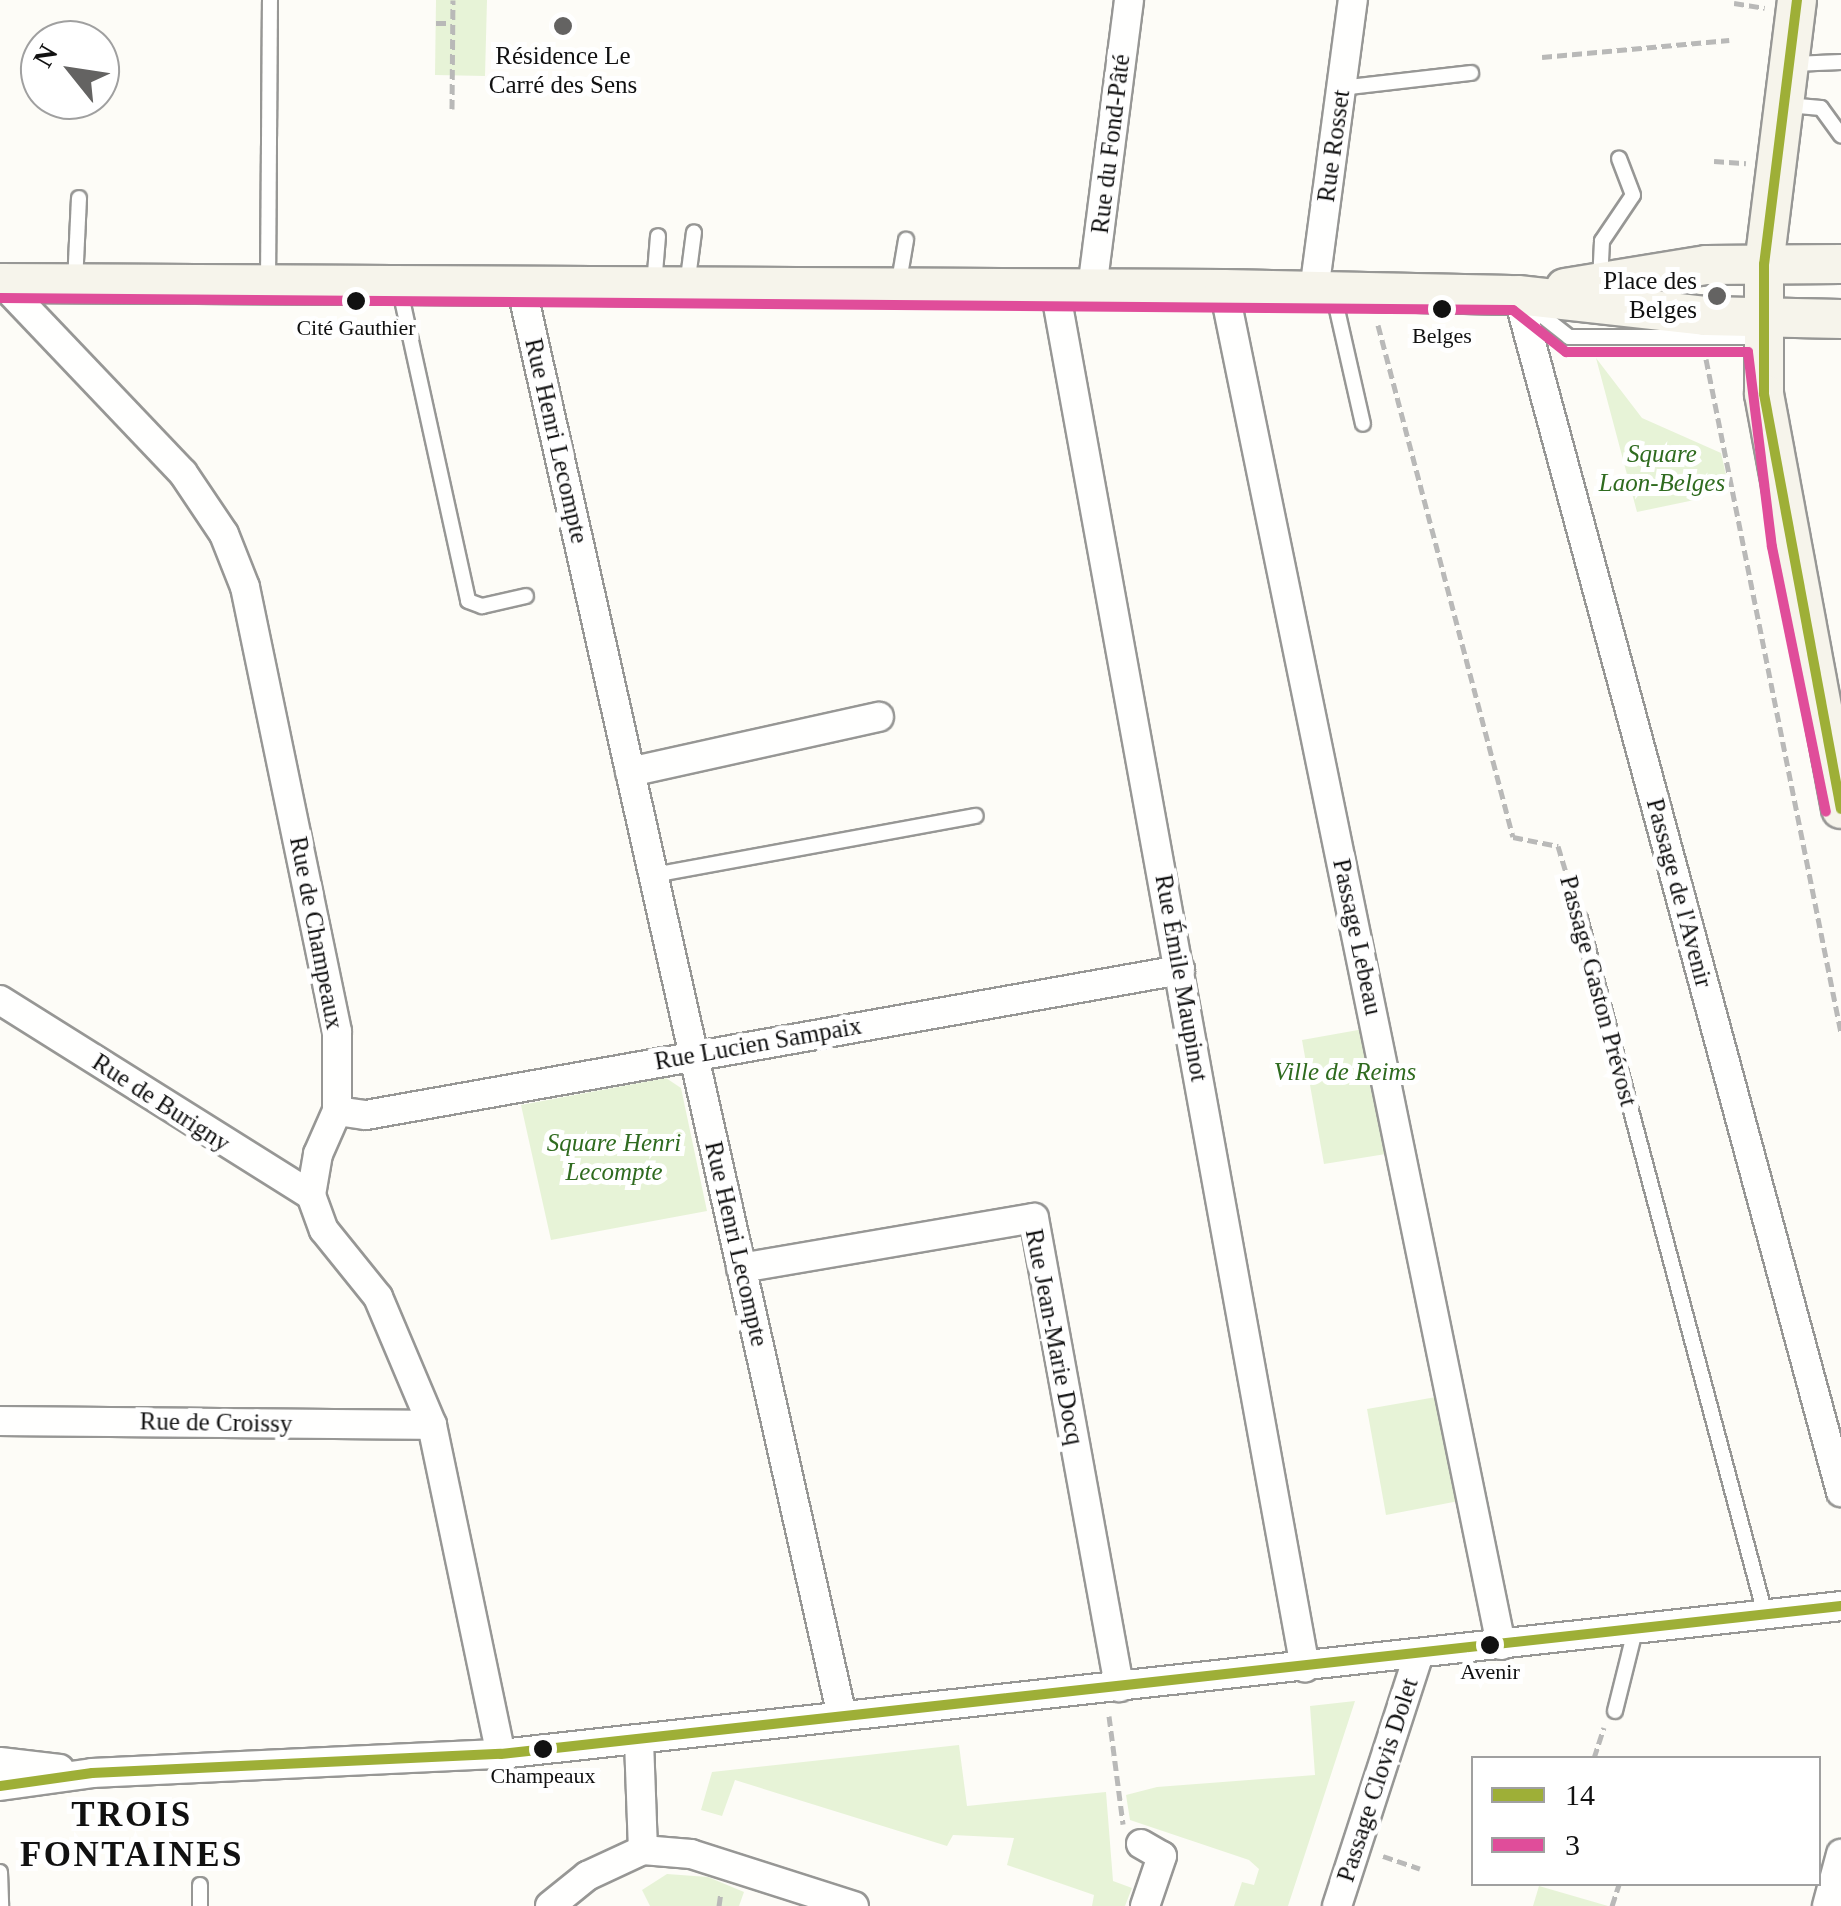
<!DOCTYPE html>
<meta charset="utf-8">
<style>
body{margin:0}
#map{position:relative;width:1841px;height:1906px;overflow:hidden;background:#fdfcf7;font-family:Georgia,serif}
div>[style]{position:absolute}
.green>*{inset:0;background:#e7f3d7}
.path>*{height:5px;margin-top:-2.5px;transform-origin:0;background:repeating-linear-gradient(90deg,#b9b9b8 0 10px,transparent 0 15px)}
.roads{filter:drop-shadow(2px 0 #979795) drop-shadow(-2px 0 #979795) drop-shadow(0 2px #979795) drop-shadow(0 -2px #979795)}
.lane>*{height:14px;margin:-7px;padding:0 7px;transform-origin:7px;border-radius:7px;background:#fffffe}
.street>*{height:28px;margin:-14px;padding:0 14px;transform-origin:14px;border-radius:14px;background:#fffffe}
.secondary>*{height:38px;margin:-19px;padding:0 19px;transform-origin:19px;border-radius:19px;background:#f6f4eb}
.bus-1>*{height:10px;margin:-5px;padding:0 5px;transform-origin:5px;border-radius:5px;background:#9eaf37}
.bus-2>*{height:10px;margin:-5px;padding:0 5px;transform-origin:5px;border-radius:5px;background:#e04d9a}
.dots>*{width:28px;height:28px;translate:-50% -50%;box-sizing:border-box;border:5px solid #fff;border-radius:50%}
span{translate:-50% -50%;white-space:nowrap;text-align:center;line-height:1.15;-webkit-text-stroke:10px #fff;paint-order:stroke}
.bus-label{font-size:22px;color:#111}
.poi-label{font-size:25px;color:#111}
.right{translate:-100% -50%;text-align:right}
.street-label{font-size:25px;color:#111}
.park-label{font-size:25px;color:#2f6b1f;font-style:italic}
.district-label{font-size:35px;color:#111;font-weight:700;letter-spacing:2.5px}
.legend{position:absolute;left:1471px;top:1756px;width:350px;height:130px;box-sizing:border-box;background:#fff;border:2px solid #a0a0a0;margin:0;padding:12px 18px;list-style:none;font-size:30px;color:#111}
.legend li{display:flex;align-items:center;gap:20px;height:50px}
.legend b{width:50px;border:2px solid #a0a0a0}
.north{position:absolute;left:20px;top:20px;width:100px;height:100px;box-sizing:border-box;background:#fff;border:2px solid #a0a0a0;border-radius:50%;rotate:300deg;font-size:28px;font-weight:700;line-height:40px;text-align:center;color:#111}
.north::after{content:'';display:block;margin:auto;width:35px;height:45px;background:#646362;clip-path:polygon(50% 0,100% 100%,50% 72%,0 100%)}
</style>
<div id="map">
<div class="green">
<div style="clip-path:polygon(436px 0,487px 0,485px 76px,435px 75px)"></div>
<div style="clip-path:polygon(1596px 358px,1642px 418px,1721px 453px,1726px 475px,1701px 480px,1704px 498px,1637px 512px)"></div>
<div style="clip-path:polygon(1375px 1027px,1392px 1153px,1324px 1164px,1302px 1040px)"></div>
<div style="clip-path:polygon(666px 1078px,681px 1088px,707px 1211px,551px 1240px,521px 1105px)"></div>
<div style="clip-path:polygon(1442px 1396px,1464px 1500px,1386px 1515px,1367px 1409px)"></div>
<div style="clip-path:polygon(1355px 1701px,1288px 1906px,1234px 1906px,1242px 1882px,1254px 1885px,1259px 1869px,1249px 1860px,1130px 1820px,1126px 1795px,1157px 1787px,1315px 1775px,1310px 1706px)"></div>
<div style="clip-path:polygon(959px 1745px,967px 1806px,1106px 1792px,1113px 1881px,1132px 1888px,1125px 1906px,1092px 1906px,1094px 1895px,1007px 1865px,1014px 1838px,953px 1835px,947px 1846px,735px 1780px,722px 1816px,701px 1810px,712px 1772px)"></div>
<div style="clip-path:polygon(667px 1874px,708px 1877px,744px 1892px,739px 1906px,650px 1906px,642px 1890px)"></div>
<div style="clip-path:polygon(1539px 1886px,1608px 1906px,1533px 1906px)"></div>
</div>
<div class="path">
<div style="left:1734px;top:3px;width:31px;rotate:9deg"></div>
<div style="left:436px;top:23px;width:14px"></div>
<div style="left:1542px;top:57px;width:188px;rotate:-5.2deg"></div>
<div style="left:452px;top:109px;width:109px;rotate:-89.5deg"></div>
<div style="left:1714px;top:161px;width:32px;rotate:4deg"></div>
<div style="left:1378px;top:325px;width:529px;rotate:75.23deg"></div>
<div style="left:1513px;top:837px;width:46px;rotate:11.3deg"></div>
<div style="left:1558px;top:846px;width:59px;rotate:73.1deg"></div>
<div style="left:1706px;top:359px;width:687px;rotate:78.67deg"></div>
<div style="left:1109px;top:1716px;width:109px;rotate:82.6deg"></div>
<div style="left:1594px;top:1758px;width:32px;rotate:-72deg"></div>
<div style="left:1383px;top:1856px;width:39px;rotate:19deg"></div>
<div style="left:719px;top:1906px;width:14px;rotate:-82deg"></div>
<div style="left:1612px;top:1906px;width:23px;rotate:-72deg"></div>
</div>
<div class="roads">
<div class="lane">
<div style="left:1793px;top:64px;width:48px;rotate:-2.4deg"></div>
<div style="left:1341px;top:88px;width:131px;rotate:-6.6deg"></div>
<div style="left:1787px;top:105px;width:34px;rotate:5deg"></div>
<div style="left:1821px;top:108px;width:34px;rotate:54deg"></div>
<div style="left:1600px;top:282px;width:41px;rotate:-87.2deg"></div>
<div style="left:1602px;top:241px;width:55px;rotate:-56deg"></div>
<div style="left:1633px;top:195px;width:39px;rotate:-111deg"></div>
<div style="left:75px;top:283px;width:85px;rotate:-87.3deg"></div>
<div style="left:268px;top:284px;width:284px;rotate:-89.6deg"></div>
<div style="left:654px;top:285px;width:49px;rotate:-85.3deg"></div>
<div style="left:399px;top:286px;width:322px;rotate:77.6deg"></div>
<div style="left:468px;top:601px;width:15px;rotate:20deg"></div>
<div style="left:482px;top:606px;width:45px;rotate:-12.8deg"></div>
<div style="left:687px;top:286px;width:54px;rotate:-82.6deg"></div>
<div style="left:898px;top:287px;width:48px;rotate:-80.3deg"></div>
<div style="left:1333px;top:292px;width:135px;rotate:77.2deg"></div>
<div style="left:1526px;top:303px;width:55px;rotate:38.3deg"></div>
<div style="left:1569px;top:337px;width:192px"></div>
<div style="left:653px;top:875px;width:328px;rotate:-10.4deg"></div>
<div style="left:1580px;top:919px;width:715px;rotate:75.09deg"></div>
<div style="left:1615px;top:1711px;width:87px;rotate:-76deg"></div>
<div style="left:0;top:1872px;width:34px;rotate:88deg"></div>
<div style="left:200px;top:1906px;width:21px;rotate:-90deg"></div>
</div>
<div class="street">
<div style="left:2px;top:283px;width:262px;rotate:46.4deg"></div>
<div style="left:183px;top:473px;width:73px;rotate:56.1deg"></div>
<div style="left:224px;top:534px;width:57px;rotate:68.4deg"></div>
<div style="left:245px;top:587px;width:454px;rotate:78.3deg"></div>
<div style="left:337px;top:1032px;width:79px;rotate:90deg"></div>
<div style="left:337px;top:1111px;width:47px;rotate:113.8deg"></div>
<div style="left:318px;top:1154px;width:42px;rotate:99.7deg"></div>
<div style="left:311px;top:1195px;width:37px;rotate:70deg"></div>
<div style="left:324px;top:1230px;width:86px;rotate:51.1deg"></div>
<div style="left:378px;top:1297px;width:139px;rotate:67.1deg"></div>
<div style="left:432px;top:1425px;width:336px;rotate:78.2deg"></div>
<div style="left:521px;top:285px;width:1467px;rotate:77.36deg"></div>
<div style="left:1055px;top:289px;width:1401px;rotate:79.72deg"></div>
<div style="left:1092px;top:289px;width:291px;rotate:-82.7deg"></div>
<div style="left:1224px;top:289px;width:1384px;rotate:78.45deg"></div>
<div style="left:1314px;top:291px;width:294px;rotate:-82.4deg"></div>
<div style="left:1518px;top:295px;width:1240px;rotate:74.9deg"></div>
<div style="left:630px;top:772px;width:255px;rotate:-12.5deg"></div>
<div style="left:0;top:1000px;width:367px;rotate:32.1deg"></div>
<div style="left:337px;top:1111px;width:29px;rotate:8deg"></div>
<div style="left:366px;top:1115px;width:827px;rotate:-10.1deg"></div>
<div style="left:741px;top:1268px;width:297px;rotate:-9.7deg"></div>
<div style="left:1034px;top:1218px;width:477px;rotate:79.7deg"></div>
<div style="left:0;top:1421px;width:432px;rotate:0.5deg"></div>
<div style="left:0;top:1762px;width:60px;rotate:6.7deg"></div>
<div style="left:0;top:1786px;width:93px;rotate:-8deg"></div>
<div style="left:92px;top:1773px;width:409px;rotate:-2.7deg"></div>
<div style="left:501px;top:1754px;width:1348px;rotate:-6.3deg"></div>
<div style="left:1141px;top:1844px;width:24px;rotate:30deg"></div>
<div style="left:1162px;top:1856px;width:53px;rotate:108.8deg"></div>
<div style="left:643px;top:1850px;width:48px;rotate:4.8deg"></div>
<div style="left:691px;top:1854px;width:171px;rotate:17.7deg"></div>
<div style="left:550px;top:1906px;width:48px;rotate:-39deg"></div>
<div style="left:587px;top:1876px;width:62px;rotate:-24.9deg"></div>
<div style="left:643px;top:1850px;width:110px;rotate:-92.1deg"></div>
<div style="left:1337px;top:1906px;width:265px;rotate:-72deg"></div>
<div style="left:1827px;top:1906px;width:54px;rotate:-74.9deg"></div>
</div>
<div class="secondary">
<div style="left:1797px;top:0;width:266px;rotate:97.1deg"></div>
<div style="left:1764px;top:264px;width:130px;rotate:90deg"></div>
<div style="left:1764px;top:394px;width:422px;rotate:79.5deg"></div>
<div style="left:0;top:283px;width:1224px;rotate:0.28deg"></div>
<div style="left:1224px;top:289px;width:294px;rotate:1.2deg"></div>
<div style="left:1518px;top:295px;width:188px;rotate:6.4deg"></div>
<div style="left:1705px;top:316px;width:136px;rotate:1.3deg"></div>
<div style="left:1565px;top:288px;width:143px;rotate:-9.3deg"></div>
<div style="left:1706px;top:265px;width:135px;rotate:-0.4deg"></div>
</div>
</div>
<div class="bus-1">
<div style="left:1797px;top:0;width:266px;rotate:97.1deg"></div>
<div style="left:1764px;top:264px;width:130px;rotate:90deg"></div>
<div style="left:1764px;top:394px;width:422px;rotate:79.5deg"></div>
<div style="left:0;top:1786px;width:93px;rotate:-8deg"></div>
<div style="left:92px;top:1773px;width:409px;rotate:-2.7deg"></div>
<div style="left:501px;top:1754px;width:1348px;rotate:-6.3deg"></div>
</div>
<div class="bus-2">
<div style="left:0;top:298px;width:1513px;rotate:0.45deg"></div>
<div style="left:1513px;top:310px;width:68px;rotate:38.4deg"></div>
<div style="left:1566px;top:352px;width:182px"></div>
<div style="left:1748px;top:352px;width:196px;rotate:83deg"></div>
<div style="left:1772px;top:547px;width:270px;rotate:78.5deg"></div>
</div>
<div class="dots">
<div style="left:563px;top:26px;background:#646362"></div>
<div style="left:1717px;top:296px;background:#646362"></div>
<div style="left:356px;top:301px;background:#111"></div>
<div style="left:1442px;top:309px;background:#111"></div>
<div style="left:1490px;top:1645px;background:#111"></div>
<div style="left:543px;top:1749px;background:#111"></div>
</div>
<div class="bus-label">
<span style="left:356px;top:328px">Cité Gauthier</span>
<span style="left:1442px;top:336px">Belges</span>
<span style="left:1490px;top:1672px">Avenir</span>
<span style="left:543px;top:1776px">Champeaux</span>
</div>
<div class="poi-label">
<span style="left:563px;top:71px">Résidence Le<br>Carré des Sens</span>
<span class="right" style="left:1697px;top:296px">Place des<br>Belges</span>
</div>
<div class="street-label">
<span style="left:1111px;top:144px;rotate:-83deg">Rue du Fond-Pâté</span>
<span style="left:1334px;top:146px;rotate:-82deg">Rue Rosset</span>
<span style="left:556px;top:441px;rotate:77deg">Rue Henri Lecompte</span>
<span style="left:1679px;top:893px;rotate:75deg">Passage de l'Avenir</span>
<span style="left:316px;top:933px;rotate:79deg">Rue de Champeaux</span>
<span style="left:1357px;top:937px;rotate:78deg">Passage Lebeau</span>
<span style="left:1181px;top:978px;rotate:80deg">Rue Émile Maupinot</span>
<span style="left:1598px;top:991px;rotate:75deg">Passage Gaston Prévost</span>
<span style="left:758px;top:1044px;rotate:-10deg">Rue Lucien Sampaix</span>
<span style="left:161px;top:1103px;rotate:33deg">Rue de Burigny</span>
<span style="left:736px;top:1244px;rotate:77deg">Rue Henri Lecompte</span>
<span style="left:1054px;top:1337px;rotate:79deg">Rue Jean-Marie Docq</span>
<span style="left:216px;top:1423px;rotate:1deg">Rue de Croissy</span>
<span style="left:1378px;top:1780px;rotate:-72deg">Passage Clovis Dolet</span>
</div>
<div class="park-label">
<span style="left:1662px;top:469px">Square<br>Laon-Belges</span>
<span style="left:1345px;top:1072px">Ville de Reims</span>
<span style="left:614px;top:1158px">Square Henri<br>Lecompte</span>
</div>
<div class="district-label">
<span style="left:132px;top:1835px">TROIS<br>FONTAINES</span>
</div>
<ul class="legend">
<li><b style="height:12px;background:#9eaf37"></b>14</li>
<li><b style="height:12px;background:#e04d9a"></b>3</li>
</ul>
<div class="north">N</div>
</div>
